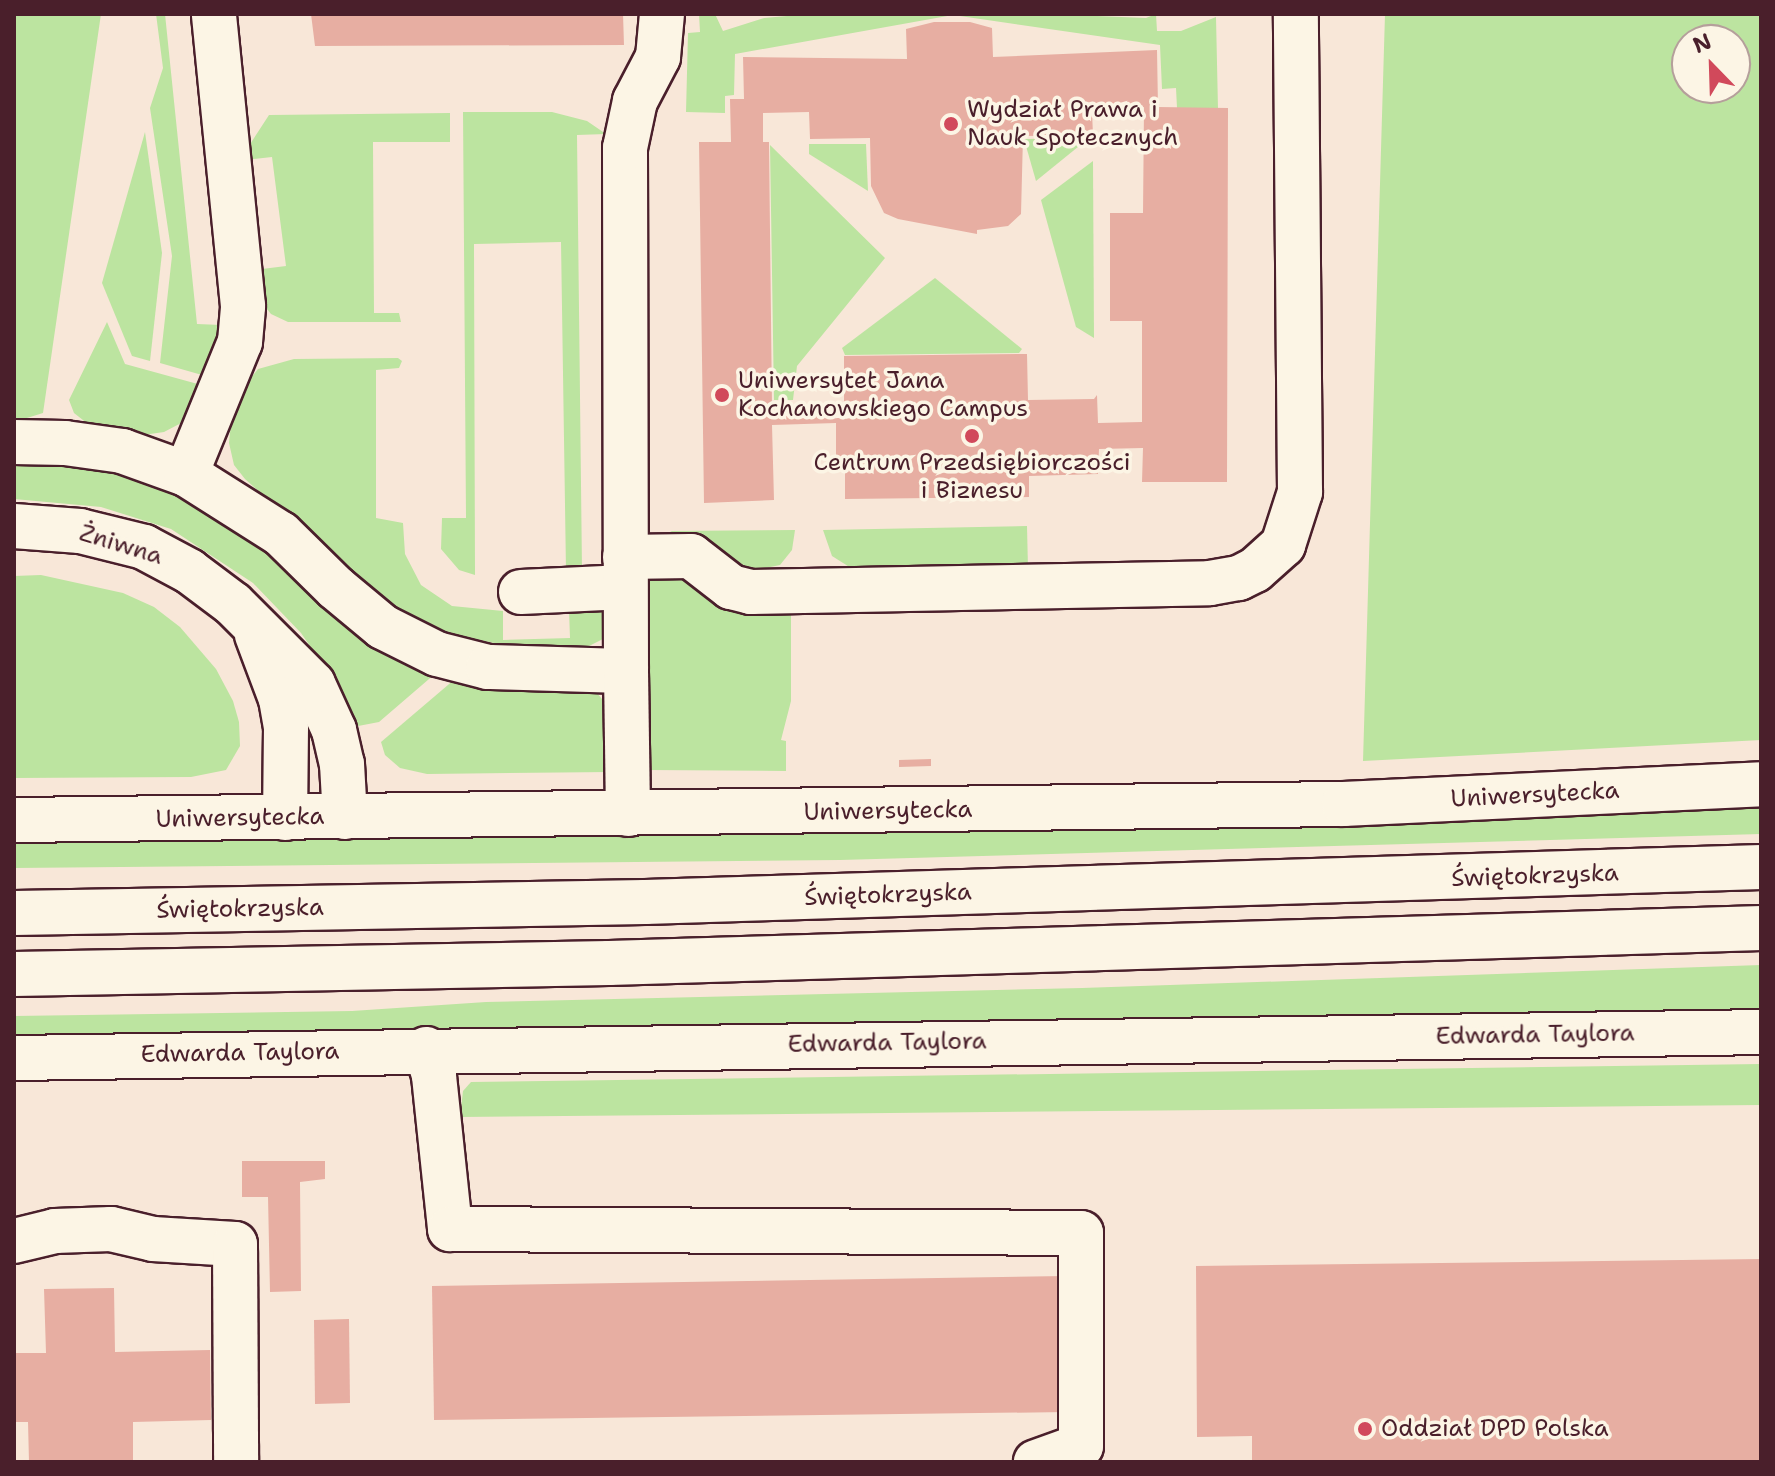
<!DOCTYPE html>
<meta charset="utf-8">
<style>
body{margin:0}
#map{position:relative;width:1775px;height:1476px;overflow:hidden;background:#f8e7d8;font-family:"Shantell Sans",sans-serif}
div>[style]{position:absolute}
.green>*{inset:0;background:#bce4a0}
.building>*{inset:0;background:#e7aea2}
.roads{filter:drop-shadow(2px 0 #4a1f2b) drop-shadow(-2px 0 #4a1f2b) drop-shadow(0 2px #4a1f2b) drop-shadow(0 -2px #4a1f2b)}
.minor>*{height:44px;margin:-22px;padding:0 22px;transform-origin:22px;border-radius:22px;background:#fcf5e5}
.highway>*{height:44px;margin:-22px;padding:0 22px;transform-origin:22px;border-radius:22px;background:#fcf5e5}
.dots>*{width:22px;height:22px;translate:-50% -50%;box-sizing:border-box;border:4px solid #fcf5e5;border-radius:50%}
span{translate:-50% -50%;white-space:nowrap;text-align:center;line-height:1.15;-webkit-text-stroke:7px #fcf5e5;paint-order:stroke}
.poi-label{font-size:24px;color:#4a1f2b}
.left{translate:0 -50%;text-align:left}
.street-label{font-size:24px;color:#4a1f2b}
.frame{position:absolute;inset:0;border:16px solid #4a1f2b;pointer-events:none}
.north{position:absolute;left:1671px;top:24px;width:80px;height:80px;box-sizing:border-box;background:#fcf5e5;border:2px solid #b59f9b;border-radius:50%;rotate:337deg;font-size:22px;font-weight:700;line-height:32px;text-align:center;color:#4a1f2b}
.north::after{content:'';display:block;margin:auto;width:28px;height:36px;background:#d1495b;clip-path:polygon(50% 0,100% 100%,50% 72%,0 100%)}
</style>
<div id="map">
<div class="green">
<div style="clip-path:polygon(14px 14px,101px 14px,43px 413px,14px 422px)"></div>
<div style="clip-path:polygon(156px 14px,165px 14px,197px 324px,221px 325px,209px 377px,160px 363px,172px 256px,150px 108px,163px 68px)"></div>
<div style="clip-path:polygon(699px 14px,715px 14px,723px 31px,764px 18px,787px 16px,1048px 14px,1146px 18px,1156px 14px,1157px 31px,1181px 31px,1216px 17px,1218px 109px,1177px 108px,1176px 88px,1162px 89px,1160px 45px,953px 15px,735px 54px,734px 95px,725px 96px,725px 113px,686px 112px,688px 33px,700px 32px)"></div>
<div style="clip-path:polygon(evenodd,1385px 14px,1761px 14px,1761px 740px,1363px 761px,1385px 14px,1687px 40px,1735px 40px,1735px 88px,1687px 88px,1687px 40px)"></div>
<div style="clip-path:polygon(463px 112px,552px 112px,587px 121px,606px 134px,577px 135px,582px 570px,566px 571px,561px 242px,474px 244px,475px 575px,459px 570px,441px 549px,442px 518px,466px 518px)"></div>
<div style="clip-path:polygon(450px 113px,450px 142px,373px 142px,374px 313px,399px 313px,401px 322px,288px 322px,271px 314px,263px 304px,258px 275px,262px 269px,286px 266px,272px 157px,253px 159px,243px 155px,269px 115px)"></div>
<div style="clip-path:polygon(145px 132px,162px 253px,150px 361px,132px 356px,102px 283px)"></div>
<div style="clip-path:polygon(1089px 138px,1036px 181px,1024px 139px)"></div>
<div style="clip-path:polygon(809px 144px,866px 144px,868px 191px,809px 154px)"></div>
<div style="clip-path:polygon(770px 145px,885px 258px,797px 366px,793px 400px,774px 400px)"></div>
<div style="clip-path:polygon(1093px 161px,1094px 338px,1076px 327px,1041px 200px)"></div>
<div style="clip-path:polygon(935px 278px,1022px 349px,1019px 353px,845px 355px,842px 348px)"></div>
<div style="clip-path:polygon(107px 322px,125px 364px,205px 386px,185px 421px,164px 432px,143px 435px,88px 424px,74px 413px,69px 400px)"></div>
<div style="clip-path:polygon(398px 358px,402px 361px,399px 368px,376px 370px,376px 518px,403px 523px,405px 554px,421px 585px,452px 606px,503px 611px,503px 640px,570px 638px,569px 610px,601px 609px,607px 611px,603px 639px,587px 647px,524px 649px,450px 634px,409px 619px,372px 592px,245px 479px,234px 465px,229px 443px,231px 423px,247px 383px,258px 369px,294px 359px)"></div>
<div style="clip-path:polygon(14px 457px,117px 470px,150px 480px,197px 503px,265px 551px,338px 619px,371px 644px,400px 660px,436px 673px,379px 722px,353px 727px,325px 668px,301px 633px,253px 583px,171px 529px,101px 507px,14px 499px)"></div>
<div style="clip-path:polygon(1027px 526px,1028px 569px,851px 568px,832px 556px,823px 530px)"></div>
<div style="clip-path:polygon(795px 530px,792px 550px,780px 565px,746px 572px,670px 531px)"></div>
<div style="clip-path:polygon(663px 570px,791px 608px,791px 701px,781px 740px,786px 741px,786px 771px,647px 770px,647px 578px)"></div>
<div style="clip-path:polygon(41px 575px,123px 593px,154px 607px,180px 627px,216px 669px,233px 701px,239px 722px,240px 746px,226px 770px,191px 777px,14px 778px,14px 576px)"></div>
<div style="clip-path:polygon(455px 679px,596px 692px,609px 707px,611px 772px,427px 774px,400px 768px,385px 755px,381px 742px)"></div>
<div style="clip-path:polygon(1761px 802px,1761px 834px,840px 860px,14px 868px,14px 840px,733px 834px)"></div>
<div style="clip-path:polygon(1761px 965px,1761px 1014px,14px 1039px,14px 1016px,352px 1011px,486px 1002px,1082px 988px)"></div>
<div style="clip-path:polygon(1761px 1064px,1761px 1105px,460px 1117px,463px 1091px,471px 1082px)"></div>
</div>
<div class="building">
<div style="clip-path:polygon(311px 14px,623px 14px,624px 45px,315px 46px)"></div>
<div style="clip-path:polygon(evenodd,934px 22px,970px 22px,992px 28px,993px 57px,1157px 50px,1158px 107px,1228px 108px,1227px 482px,1142px 482px,1143px 448px,1099px 449px,1098px 474px,1029px 476px,1029px 497px,845px 499px,845px 464px,836px 464px,836px 423px,772px 425px,774px 500px,704px 503px,699px 142px,731px 142px,730px 99px,744px 99px,743px 57px,907px 59px,906px 29px,934px 22px,1144px 107px,1143px 213px,1110px 213px,1110px 321px,1142px 321px,1142px 422px,1098px 423px,1097px 395px,1094px 399px,1028px 400px,1027px 354px,844px 356px,844px 404px,772px 406px,769px 142px,763px 142px,763px 113px,809px 112px,810px 139px,870px 138px,871px 186px,884px 213px,898px 219px,977px 234px,977px 230px,1008px 226px,1021px 214px,1023px 136px,1093px 135px,1092px 112px,1144px 107px)"></div>
<div style="clip-path:polygon(931px 759px,931px 766px,899px 767px,899px 760px)"></div>
<div style="clip-path:polygon(242px 1161px,325px 1161px,325px 1179px,300px 1182px,301px 1291px,270px 1292px,268px 1197px,242px 1197px)"></div>
<div style="clip-path:polygon(1761px 1259px,1761px 1462px,1252px 1462px,1252px 1436px,1197px 1437px,1196px 1266px)"></div>
<div style="clip-path:polygon(1065px 1276px,1067px 1412px,434px 1420px,432px 1286px)"></div>
<div style="clip-path:polygon(114px 1288px,115px 1352px,210px 1350px,211px 1420px,133px 1422px,133px 1462px,29px 1462px,28px 1422px,14px 1422px,14px 1353px,46px 1353px,44px 1289px)"></div>
<div style="clip-path:polygon(349px 1319px,350px 1403px,315px 1404px,314px 1320px)"></div>
</div>
<div class="roads">
<div class="minor">
<div style="left:14px;top:442px;width:51px;rotate:1.1deg"></div>
<div style="left:65px;top:443px;width:58px;rotate:8deg"></div>
<div style="left:122px;top:451px;width:68px;rotate:19.8deg"></div>
<div style="left:186px;top:474px;width:112px;rotate:32.3deg"></div>
<div style="left:281px;top:534px;width:77px;rotate:44.5deg"></div>
<div style="left:336px;top:588px;width:61px;rotate:39.7deg"></div>
<div style="left:383px;top:627px;width:60px;rotate:26.6deg"></div>
<div style="left:437px;top:654px;width:53px;rotate:14.3deg"></div>
<div style="left:488px;top:667px;width:138px;rotate:1.7deg"></div>
<div style="left:626px;top:671px;width:143px;rotate:89.2deg"></div>
<div style="left:186px;top:474px;width:143px;rotate:-67.8deg"></div>
<div style="left:240px;top:342px;width:36px;rotate:-85deg"></div>
<div style="left:243px;top:306px;width:293px;rotate:-95.7deg"></div>
<div style="left:14px;top:526px;width:66px;rotate:4.3deg"></div>
<div style="left:80px;top:531px;width:66px;rotate:14deg"></div>
<div style="left:144px;top:547px;width:51px;rotate:28.1deg"></div>
<div style="left:189px;top:571px;width:55px;rotate:36.9deg"></div>
<div style="left:233px;top:604px;width:113px;rotate:45deg"></div>
<div style="left:313px;top:684px;width:51px;rotate:65.5deg"></div>
<div style="left:334px;top:730px;width:35px;rotate:77deg"></div>
<div style="left:342px;top:764px;width:53px;rotate:86.8deg"></div>
<div style="left:625px;top:557px;width:66px;rotate:-0.9deg"></div>
<div style="left:691px;top:556px;width:51px;rotate:37.8deg"></div>
<div style="left:731px;top:587px;width:21px;rotate:14deg"></div>
<div style="left:751px;top:592px;width:459px;rotate:-1.1deg"></div>
<div style="left:1210px;top:583px;width:29px;rotate:-10deg"></div>
<div style="left:1239px;top:578px;width:18px;rotate:-27deg"></div>
<div style="left:1255px;top:570px;width:38px;rotate:-42deg"></div>
<div style="left:1283px;top:545px;width:56px;rotate:-72.2deg"></div>
<div style="left:1300px;top:492px;width:478px;rotate:-90.5deg"></div>
<div style="left:521px;top:592px;width:104px;rotate:-2.8deg"></div>
<div style="left:257px;top:635px;width:68px;rotate:69.4deg"></div>
<div style="left:281px;top:699px;width:28px;rotate:80deg"></div>
<div style="left:286px;top:727px;width:91px;rotate:90.6deg"></div>
<div style="left:626px;top:671px;width:523px;rotate:-90.11deg"></div>
<div style="left:625px;top:148px;width:48px;rotate:-78deg"></div>
<div style="left:635px;top:101px;width:50px;rotate:-62.4deg"></div>
<div style="left:658px;top:57px;width:43px;rotate:-84.7deg"></div>
<div style="left:14px;top:820px;width:1330px;rotate:-0.69deg"></div>
<div style="left:1344px;top:804px;width:417px;rotate:-2.7deg"></div>
<div style="left:426px;top:1049px;width:28px;rotate:73deg"></div>
<div style="left:434px;top:1076px;width:154px;rotate:84deg"></div>
<div style="left:450px;top:1229px;width:631px;rotate:0.36deg"></div>
<div style="left:1081px;top:1233px;width:213px;rotate:90deg"></div>
<div style="left:1081px;top:1446px;width:48px;rotate:160.4deg"></div>
<div style="left:14px;top:1058px;width:1747px;rotate:-0.85deg"></div>
<div style="left:14px;top:1241px;width:42px;rotate:-13.7deg"></div>
<div style="left:55px;top:1231px;width:56px;rotate:-2deg"></div>
<div style="left:111px;top:1229px;width:43px;rotate:13.4deg"></div>
<div style="left:153px;top:1239px;width:82px;rotate:3.5deg"></div>
<div style="left:235px;top:1244px;width:218px;rotate:89.7deg"></div>
</div>
<div class="highway">
<div style="left:14px;top:913px;width:631px;rotate:-1deg"></div>
<div style="left:645px;top:902px;width:1117px;rotate:-1.8deg"></div>
<div style="left:14px;top:974px;width:595px;rotate:-1.06deg"></div>
<div style="left:609px;top:963px;width:1153px;rotate:-1.74deg"></div>
</div>
</div>
<div class="dots">
<div style="left:951px;top:124px;background:#d1495b"></div>
<div style="left:722px;top:395px;background:#d1495b"></div>
<div style="left:972px;top:436px;background:#d1495b"></div>
<div style="left:1365px;top:1429px;background:#d1495b"></div>
</div>
<div class="poi-label">
<span class="left" style="left:967px;top:124px">Wydział Prawa i<br>Nauk Społecznych</span>
<span class="left" style="left:738px;top:395px">Uniwersytet Jana<br>Kochanowskiego Campus</span>
<span style="left:972px;top:477px">Centrum Przedsiębiorczości<br>i Biznesu</span>
<span class="left" style="left:1381px;top:1429px">Oddział DPD Polska</span>
</div>
<div class="street-label">
<span style="left:121px;top:545px;rotate:17deg">Żniwna</span>
<span style="left:1535px;top:795px;rotate:-3deg">Uniwersytecka</span>
<span style="left:888px;top:811px;rotate:-1deg">Uniwersytecka</span>
<span style="left:240px;top:818px;rotate:-1deg">Uniwersytecka</span>
<span style="left:1535px;top:876px;rotate:-2deg">Świętokrzyska</span>
<span style="left:888px;top:895px;rotate:-2deg">Świętokrzyska</span>
<span style="left:240px;top:909px;rotate:-1deg">Świętokrzyska</span>
<span style="left:1535px;top:1035px;rotate:-1deg">Edwarda Taylora</span>
<span style="left:887px;top:1043px;rotate:-1deg">Edwarda Taylora</span>
<span style="left:240px;top:1053px;rotate:-1deg">Edwarda Taylora</span>
</div>
<div class="frame"></div>
<div class="north">N</div>
</div>
